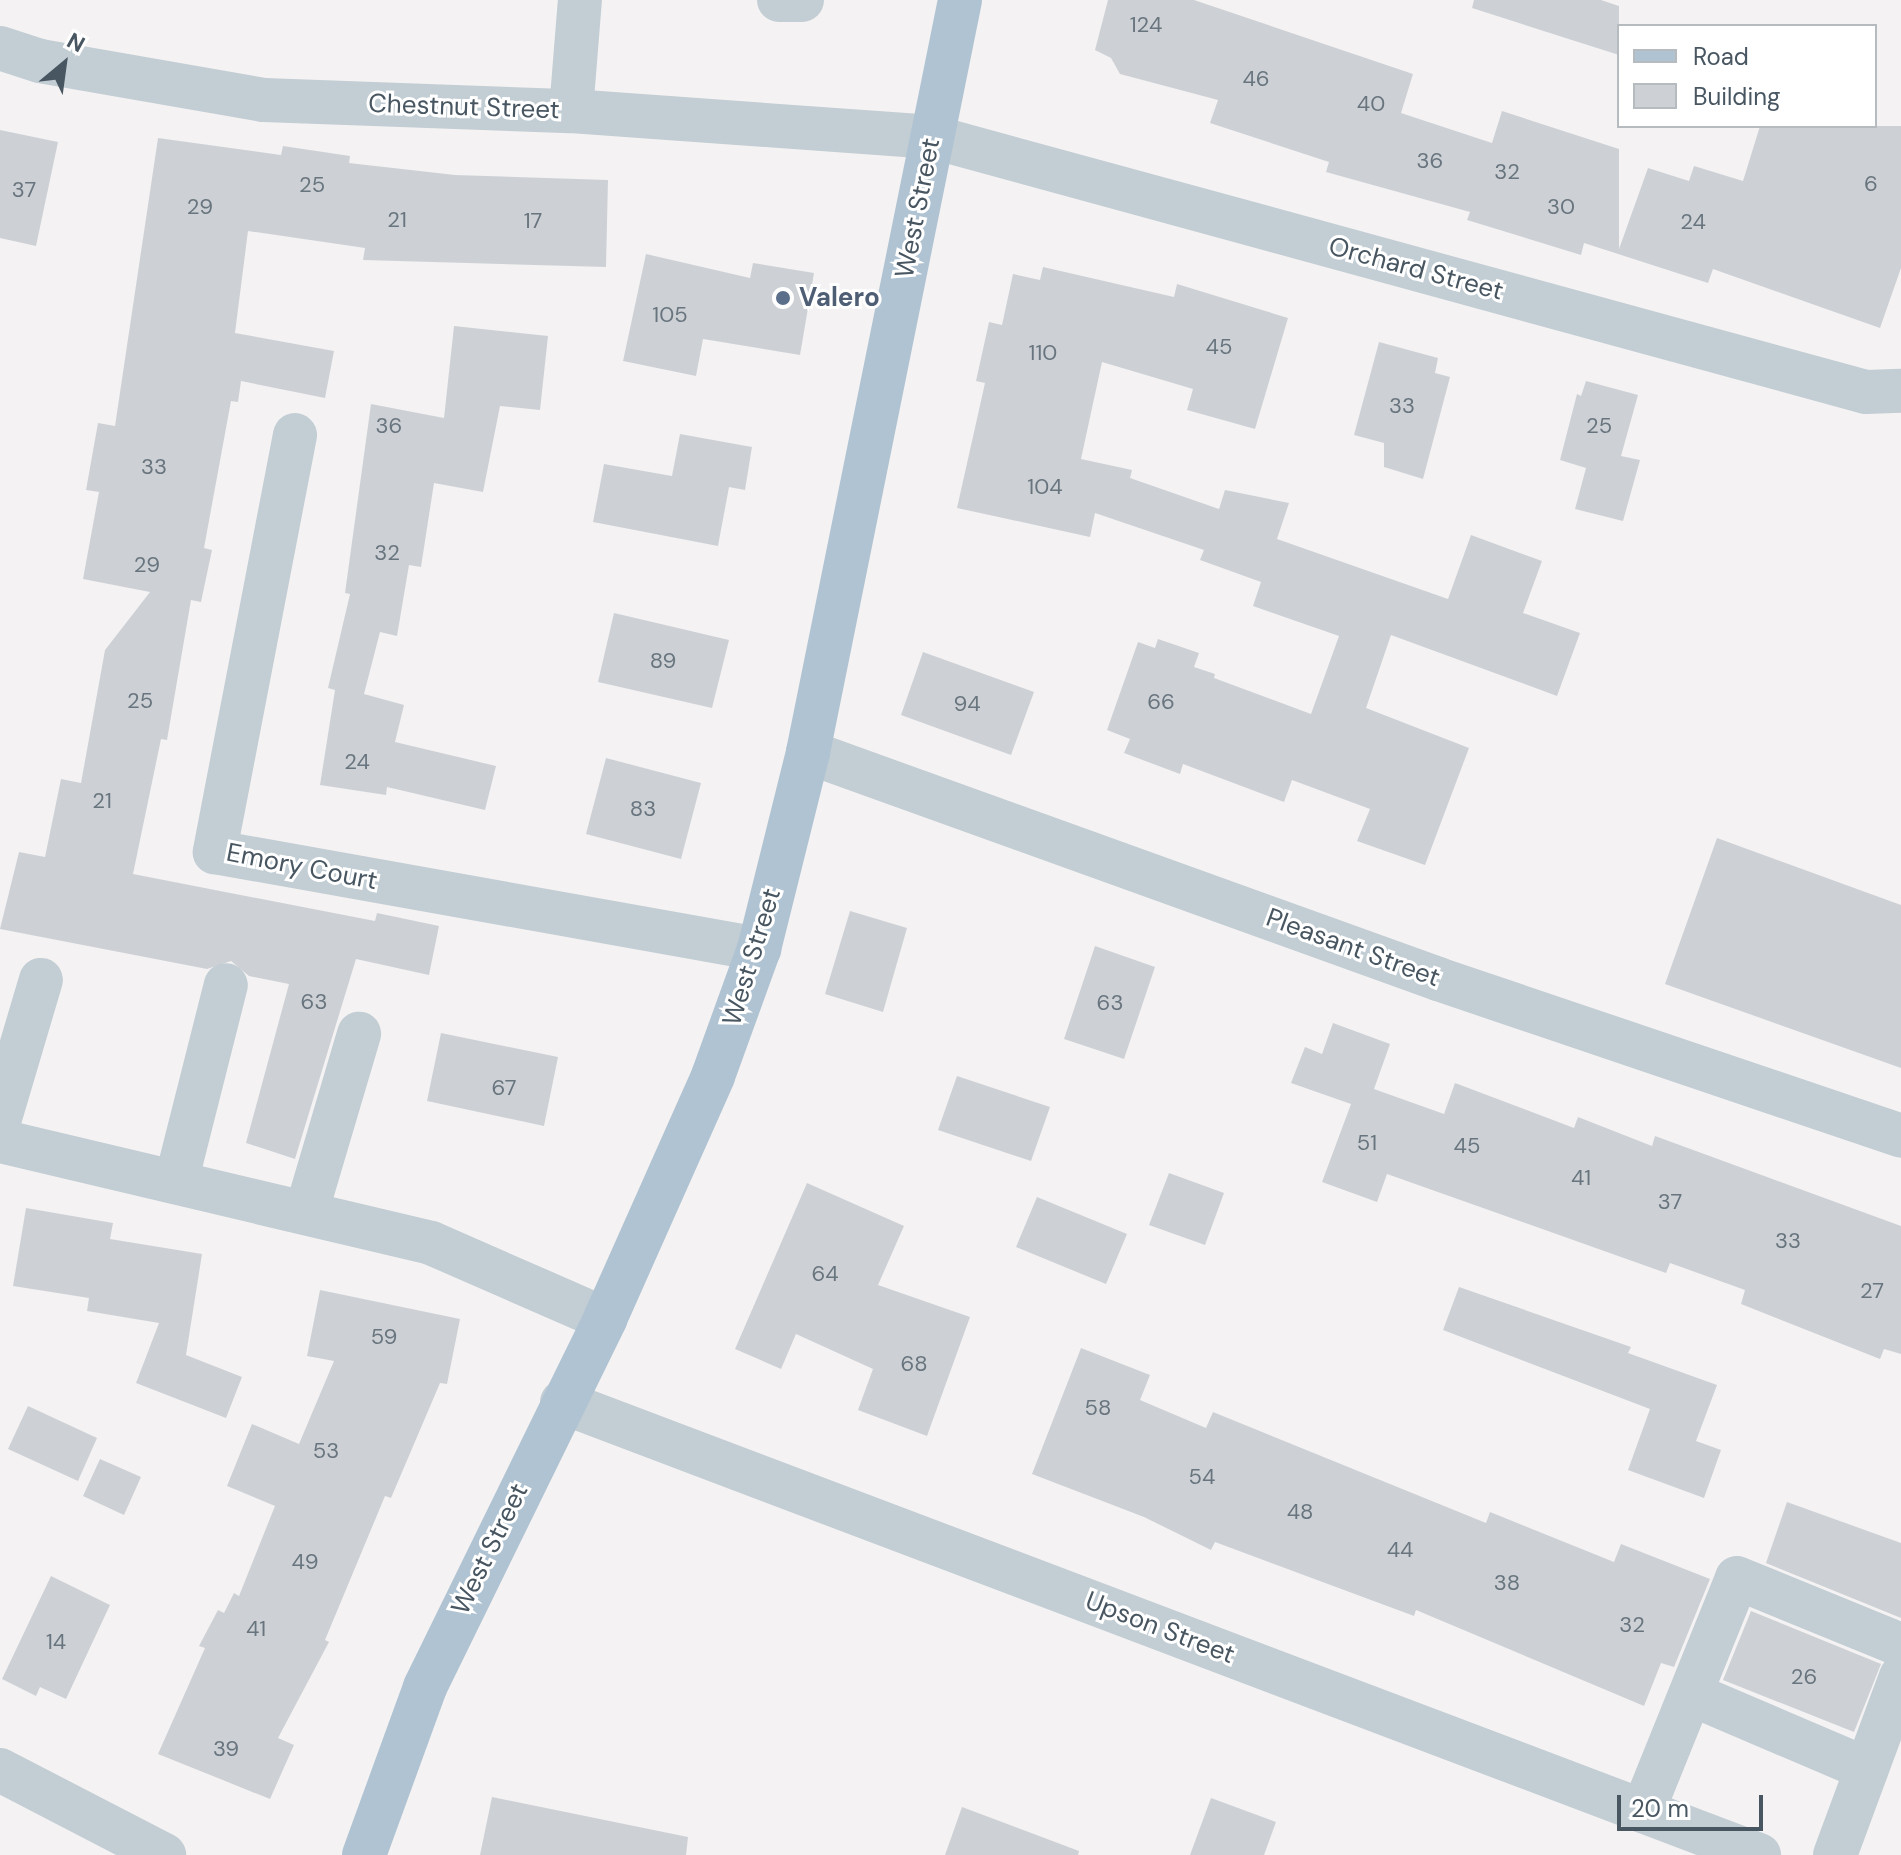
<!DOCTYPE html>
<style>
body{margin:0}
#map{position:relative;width:1901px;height:1855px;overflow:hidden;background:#f4f2f2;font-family:"DM Sans",sans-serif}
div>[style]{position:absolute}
.building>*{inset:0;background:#cdd1d6}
.minor>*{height:44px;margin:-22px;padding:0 22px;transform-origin:22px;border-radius:22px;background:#c2cdd4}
.major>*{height:44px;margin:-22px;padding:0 22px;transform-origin:22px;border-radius:22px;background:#b0c3d2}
.dots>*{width:22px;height:22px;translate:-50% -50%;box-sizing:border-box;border:4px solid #fff;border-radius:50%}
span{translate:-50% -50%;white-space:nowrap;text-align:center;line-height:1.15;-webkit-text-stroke:6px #fff;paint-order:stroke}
.number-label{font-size:22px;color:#69757e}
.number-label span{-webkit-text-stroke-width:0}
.street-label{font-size:26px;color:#485661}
.service-label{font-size:26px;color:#4e5e75;font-weight:700}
.left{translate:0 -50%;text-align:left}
.legend{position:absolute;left:1617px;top:24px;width:260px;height:104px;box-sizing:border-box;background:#fff;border:2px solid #b6bbc0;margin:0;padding:10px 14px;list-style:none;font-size:24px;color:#485661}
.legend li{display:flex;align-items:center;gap:16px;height:40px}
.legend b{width:40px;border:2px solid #b6bbc0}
.north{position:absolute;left:24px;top:24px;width:80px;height:80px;-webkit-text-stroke:6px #fff;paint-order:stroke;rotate:29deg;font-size:22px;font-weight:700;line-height:32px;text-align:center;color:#485661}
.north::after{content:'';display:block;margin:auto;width:28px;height:36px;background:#485661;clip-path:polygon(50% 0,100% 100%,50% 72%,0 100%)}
.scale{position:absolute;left:1617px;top:1795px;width:146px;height:36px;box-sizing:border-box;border:4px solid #485661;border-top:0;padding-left:10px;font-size:24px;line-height:28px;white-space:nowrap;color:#485661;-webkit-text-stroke:6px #fff;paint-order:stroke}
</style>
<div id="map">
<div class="building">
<div style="clip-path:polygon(1108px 0,1194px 0,1413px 74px,1401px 113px,1492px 143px,1502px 111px,1619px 149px,1619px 249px,1648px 168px,1689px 181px,1694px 166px,1743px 181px,1760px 126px,1901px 126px,1901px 268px,1880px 328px,1713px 269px,1708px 283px,1584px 243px,1581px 255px,1467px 220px,1470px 212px,1326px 172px,1329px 162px,1210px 123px,1218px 100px,1120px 74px,1111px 58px,1095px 50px)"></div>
<div style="clip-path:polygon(1474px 0,1601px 0,1619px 6px,1619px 55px,1472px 8px)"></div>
<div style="clip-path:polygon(0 130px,58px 142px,36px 246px,0 238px)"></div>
<div style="clip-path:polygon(158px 138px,281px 155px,283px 146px,350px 156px,349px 163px,455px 175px,608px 180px,606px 267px,363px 260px,365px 248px,248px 231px,235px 333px,334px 351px,325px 398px,241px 381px,238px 402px,231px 401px,204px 548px,212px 550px,201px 602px,191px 600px,167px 740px,161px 739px,133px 874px,375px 921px,377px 913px,439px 926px,429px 975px,356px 959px,295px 1159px,246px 1143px,289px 984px,249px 976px,231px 961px,207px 969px,0 929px,19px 852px,45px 857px,61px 779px,81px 783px,105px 650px,150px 592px,83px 579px,99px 492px,86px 490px,98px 423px,115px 426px)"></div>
<div style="clip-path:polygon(646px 254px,750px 278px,753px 263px,814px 273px,800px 355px,703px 339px,696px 376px,623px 361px)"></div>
<div style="clip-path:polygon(1043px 267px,1174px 297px,1177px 284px,1288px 318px,1255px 429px,1187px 410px,1193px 389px,1102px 362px,1081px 459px,1132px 470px,1130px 478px,1219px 509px,1225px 490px,1289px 503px,1277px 539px,1448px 599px,1471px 535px,1542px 561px,1523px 613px,1580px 633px,1557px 696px,1391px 635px,1366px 708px,1469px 748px,1425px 865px,1357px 841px,1370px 809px,1292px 780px,1284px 802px,1183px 764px,1180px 774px,1124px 753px,1130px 739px,1107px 730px,1138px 642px,1155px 648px,1158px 639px,1199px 653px,1194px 667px,1215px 674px,1214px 678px,1311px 714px,1339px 636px,1253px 606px,1261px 582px,1200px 560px,1204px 550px,1095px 513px,1090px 537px,957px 508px,985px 383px,976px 381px,989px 322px,1002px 325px,1013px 274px,1040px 280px)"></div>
<div style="clip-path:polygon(454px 326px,548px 336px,540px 410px,500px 406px,483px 492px,434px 483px,421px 567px,409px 565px,397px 636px,380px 632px,364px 694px,404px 705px,395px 742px,496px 766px,485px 810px,387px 787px,386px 795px,320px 785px,335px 690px,328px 688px,350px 594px,345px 593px,371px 404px,444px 418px)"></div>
<div style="clip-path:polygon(1379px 342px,1438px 358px,1435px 373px,1450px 377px,1423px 479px,1384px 467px,1384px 443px,1354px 435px)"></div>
<div style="clip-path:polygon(1586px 381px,1638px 395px,1621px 456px,1640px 460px,1623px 521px,1575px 509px,1586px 468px,1560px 460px,1577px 394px,1581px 396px)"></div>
<div style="clip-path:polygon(680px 434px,752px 447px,745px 490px,729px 487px,718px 546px,593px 522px,604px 464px,672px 476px)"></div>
<div style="clip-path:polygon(614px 613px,729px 640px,712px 708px,598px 682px)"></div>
<div style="clip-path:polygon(923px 652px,1034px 692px,1011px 755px,901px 715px)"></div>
<div style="clip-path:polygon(606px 758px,701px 783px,681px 859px,586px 834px)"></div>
<div style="clip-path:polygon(1717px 838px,1901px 905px,1901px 1068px,1665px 984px)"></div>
<div style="clip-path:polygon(850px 911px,907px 928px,883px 1012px,825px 994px)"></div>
<div style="clip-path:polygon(1095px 946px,1155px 967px,1124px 1059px,1064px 1039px)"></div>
<div style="clip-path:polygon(1333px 1023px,1390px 1044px,1374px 1089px,1444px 1114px,1455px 1083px,1574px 1128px,1578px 1117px,1652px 1146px,1655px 1136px,1901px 1226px,1901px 1354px,1884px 1349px,1880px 1359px,1741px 1304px,1745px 1290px,1670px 1263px,1666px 1273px,1387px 1174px,1377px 1202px,1322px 1182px,1351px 1104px,1291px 1083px,1305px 1047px,1322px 1054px)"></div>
<div style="clip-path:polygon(441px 1033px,558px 1057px,544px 1126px,427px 1101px)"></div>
<div style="clip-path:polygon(957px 1076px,1050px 1107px,1031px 1161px,938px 1130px)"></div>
<div style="clip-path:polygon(1169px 1173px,1224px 1193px,1205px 1245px,1149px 1225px)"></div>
<div style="clip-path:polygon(807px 1183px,904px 1226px,878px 1285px,970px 1317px,927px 1436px,858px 1410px,873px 1369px,796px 1334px,781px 1369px,735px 1349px)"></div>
<div style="clip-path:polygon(1037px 1197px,1127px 1234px,1106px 1284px,1016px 1247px)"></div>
<div style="clip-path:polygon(26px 1208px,113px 1223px,110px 1239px,202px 1254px,186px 1355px,242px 1377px,226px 1418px,136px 1383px,159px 1323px,87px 1311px,89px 1298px,13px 1286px)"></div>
<div style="clip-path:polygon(1459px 1287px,1631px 1347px,1628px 1353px,1717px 1385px,1696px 1441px,1721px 1450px,1704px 1498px,1628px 1470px,1650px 1409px,1443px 1330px)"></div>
<div style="clip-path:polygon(320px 1290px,460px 1319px,447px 1384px,440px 1383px,391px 1498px,385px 1496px,325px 1640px,329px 1642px,278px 1738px,294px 1745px,270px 1799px,158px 1754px,205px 1648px,199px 1646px,218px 1610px,224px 1613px,234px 1593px,239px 1596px,275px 1506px,227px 1486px,252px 1424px,299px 1444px,334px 1361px,307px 1356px)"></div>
<div style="clip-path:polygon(1081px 1348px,1150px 1375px,1140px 1400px,1206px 1428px,1213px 1412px,1486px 1523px,1490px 1512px,1614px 1562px,1621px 1544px,1710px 1579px,1674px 1667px,1661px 1663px,1644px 1706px,1416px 1610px,1414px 1616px,1215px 1542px,1211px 1550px,1144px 1517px,1032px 1474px)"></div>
<div style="clip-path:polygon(28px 1406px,97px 1438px,78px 1481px,8px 1449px)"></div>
<div style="clip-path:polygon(100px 1459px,141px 1477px,124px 1515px,83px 1496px)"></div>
<div style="clip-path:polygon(1787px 1502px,1901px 1543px,1901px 1618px,1766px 1563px)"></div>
<div style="clip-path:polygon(51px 1576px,110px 1605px,66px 1699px,40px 1687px,36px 1696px,2px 1679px)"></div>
<div style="clip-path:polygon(1751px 1611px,1881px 1664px,1854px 1732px,1723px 1680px)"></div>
<div style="clip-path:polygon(492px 1797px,688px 1837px,686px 1855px,480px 1855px)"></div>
<div style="clip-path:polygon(1211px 1798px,1276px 1822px,1264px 1855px,1190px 1855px)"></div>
<div style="clip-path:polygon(962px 1807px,1079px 1851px,1078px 1855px,945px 1855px)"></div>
</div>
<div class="minor">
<div style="left:779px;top:0;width:23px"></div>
<div style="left:0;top:48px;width:42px;rotate:18deg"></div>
<div style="left:40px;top:61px;width:227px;rotate:9.9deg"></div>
<div style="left:264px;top:100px;width:307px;rotate:2.1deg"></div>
<div style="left:571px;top:111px;width:363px;rotate:4.1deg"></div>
<div style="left:933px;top:137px;width:967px;rotate:15.29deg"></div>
<div style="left:1866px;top:392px;width:35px;rotate:-2deg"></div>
<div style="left:571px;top:111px;width:111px;rotate:-85.4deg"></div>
<div style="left:295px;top:435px;width:425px;rotate:100.9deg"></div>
<div style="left:215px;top:852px;width:553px;rotate:10.11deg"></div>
<div style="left:808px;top:752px;width:670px;rotate:19.81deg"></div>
<div style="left:1438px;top:979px;width:489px;rotate:18.7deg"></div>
<div style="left:0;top:1118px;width:144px;rotate:-73.5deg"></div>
<div style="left:0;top:1141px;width:443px;rotate:13.3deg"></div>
<div style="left:431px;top:1243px;width:190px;rotate:23.6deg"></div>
<div style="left:176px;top:1182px;width:203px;rotate:-75.8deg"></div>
<div style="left:306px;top:1213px;width:187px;rotate:-73.5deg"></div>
<div style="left:562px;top:1402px;width:1280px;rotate:20.73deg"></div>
<div style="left:1691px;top:1694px;width:191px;rotate:23.1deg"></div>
<div style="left:0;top:1770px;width:185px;rotate:27.4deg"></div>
<div style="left:1643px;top:1811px;width:251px;rotate:-68deg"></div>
<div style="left:1737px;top:1578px;width:177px;rotate:22.2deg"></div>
<div style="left:1835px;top:1855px;width:190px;rotate:-69.7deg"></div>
</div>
<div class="major">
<div style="left:364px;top:1855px;width:179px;rotate:-70deg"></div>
<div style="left:425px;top:1687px;width:410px;rotate:-63.9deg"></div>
<div style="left:605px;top:1319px;width:266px;rotate:-66deg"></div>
<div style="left:713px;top:1076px;width:135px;rotate:-70.1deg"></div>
<div style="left:759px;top:949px;width:203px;rotate:-76deg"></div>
<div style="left:808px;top:752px;width:767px;rotate:-78.57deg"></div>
</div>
<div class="dots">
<div style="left:783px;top:298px;background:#5c6f8a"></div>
</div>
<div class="number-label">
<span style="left:1146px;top:25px">124</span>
<span style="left:1256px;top:79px">46</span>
<span style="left:1371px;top:104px">40</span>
<span style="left:1430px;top:161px">36</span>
<span style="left:1507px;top:172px">32</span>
<span style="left:1871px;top:184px">6</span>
<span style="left:312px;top:185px">25</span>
<span style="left:24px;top:190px">37</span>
<span style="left:200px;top:207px">29</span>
<span style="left:1561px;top:207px">30</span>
<span style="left:397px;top:220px">21</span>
<span style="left:533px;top:221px">17</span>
<span style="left:1693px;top:222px">24</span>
<span style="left:670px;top:315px">105</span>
<span style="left:1219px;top:347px">45</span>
<span style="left:1043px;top:353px">110</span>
<span style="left:1402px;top:406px">33</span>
<span style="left:389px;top:426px">36</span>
<span style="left:1599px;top:426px">25</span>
<span style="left:154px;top:467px">33</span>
<span style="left:1045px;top:487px">104</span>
<span style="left:387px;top:553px">32</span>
<span style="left:147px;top:565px">29</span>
<span style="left:663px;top:661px">89</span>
<span style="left:140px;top:701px">25</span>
<span style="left:1161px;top:702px">66</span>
<span style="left:967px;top:704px">94</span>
<span style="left:357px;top:762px">24</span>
<span style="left:102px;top:801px">21</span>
<span style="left:643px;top:809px">83</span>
<span style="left:314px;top:1002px">63</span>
<span style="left:1110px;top:1003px">63</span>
<span style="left:504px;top:1088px">67</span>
<span style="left:1367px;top:1143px">51</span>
<span style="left:1467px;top:1146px">45</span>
<span style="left:1581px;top:1178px">41</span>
<span style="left:1670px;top:1202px">37</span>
<span style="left:1788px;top:1241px">33</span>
<span style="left:825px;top:1274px">64</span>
<span style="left:1872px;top:1291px">27</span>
<span style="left:384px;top:1337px">59</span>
<span style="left:914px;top:1364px">68</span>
<span style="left:1098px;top:1408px">58</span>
<span style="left:326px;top:1451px">53</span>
<span style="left:1202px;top:1477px">54</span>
<span style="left:1300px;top:1512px">48</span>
<span style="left:1400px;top:1550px">44</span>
<span style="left:305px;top:1562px">49</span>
<span style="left:1507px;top:1583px">38</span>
<span style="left:1632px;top:1625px">32</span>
<span style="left:256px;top:1629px">41</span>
<span style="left:56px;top:1642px">14</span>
<span style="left:1804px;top:1677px">26</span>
<span style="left:226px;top:1749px">39</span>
</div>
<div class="street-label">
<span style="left:464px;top:107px;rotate:2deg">Chestnut Street</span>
<span style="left:918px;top:208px;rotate:-79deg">West Street</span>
<span style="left:1416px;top:269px;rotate:15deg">Orchard Street</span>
<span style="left:302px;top:867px;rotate:11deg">Emory Court</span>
<span style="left:1353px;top:948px;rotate:20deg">Pleasant Street</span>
<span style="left:752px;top:957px;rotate:-73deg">West Street</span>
<span style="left:490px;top:1549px;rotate:-64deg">West Street</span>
<span style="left:1160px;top:1628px;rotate:21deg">Upson Street</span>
</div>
<div class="service-label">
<span class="left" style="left:799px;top:298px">Valero</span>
</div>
<ul class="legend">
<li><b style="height:10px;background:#b0c3d2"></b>Road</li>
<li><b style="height:22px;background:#cdd1d6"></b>Building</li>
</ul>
<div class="north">N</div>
<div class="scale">20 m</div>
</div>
